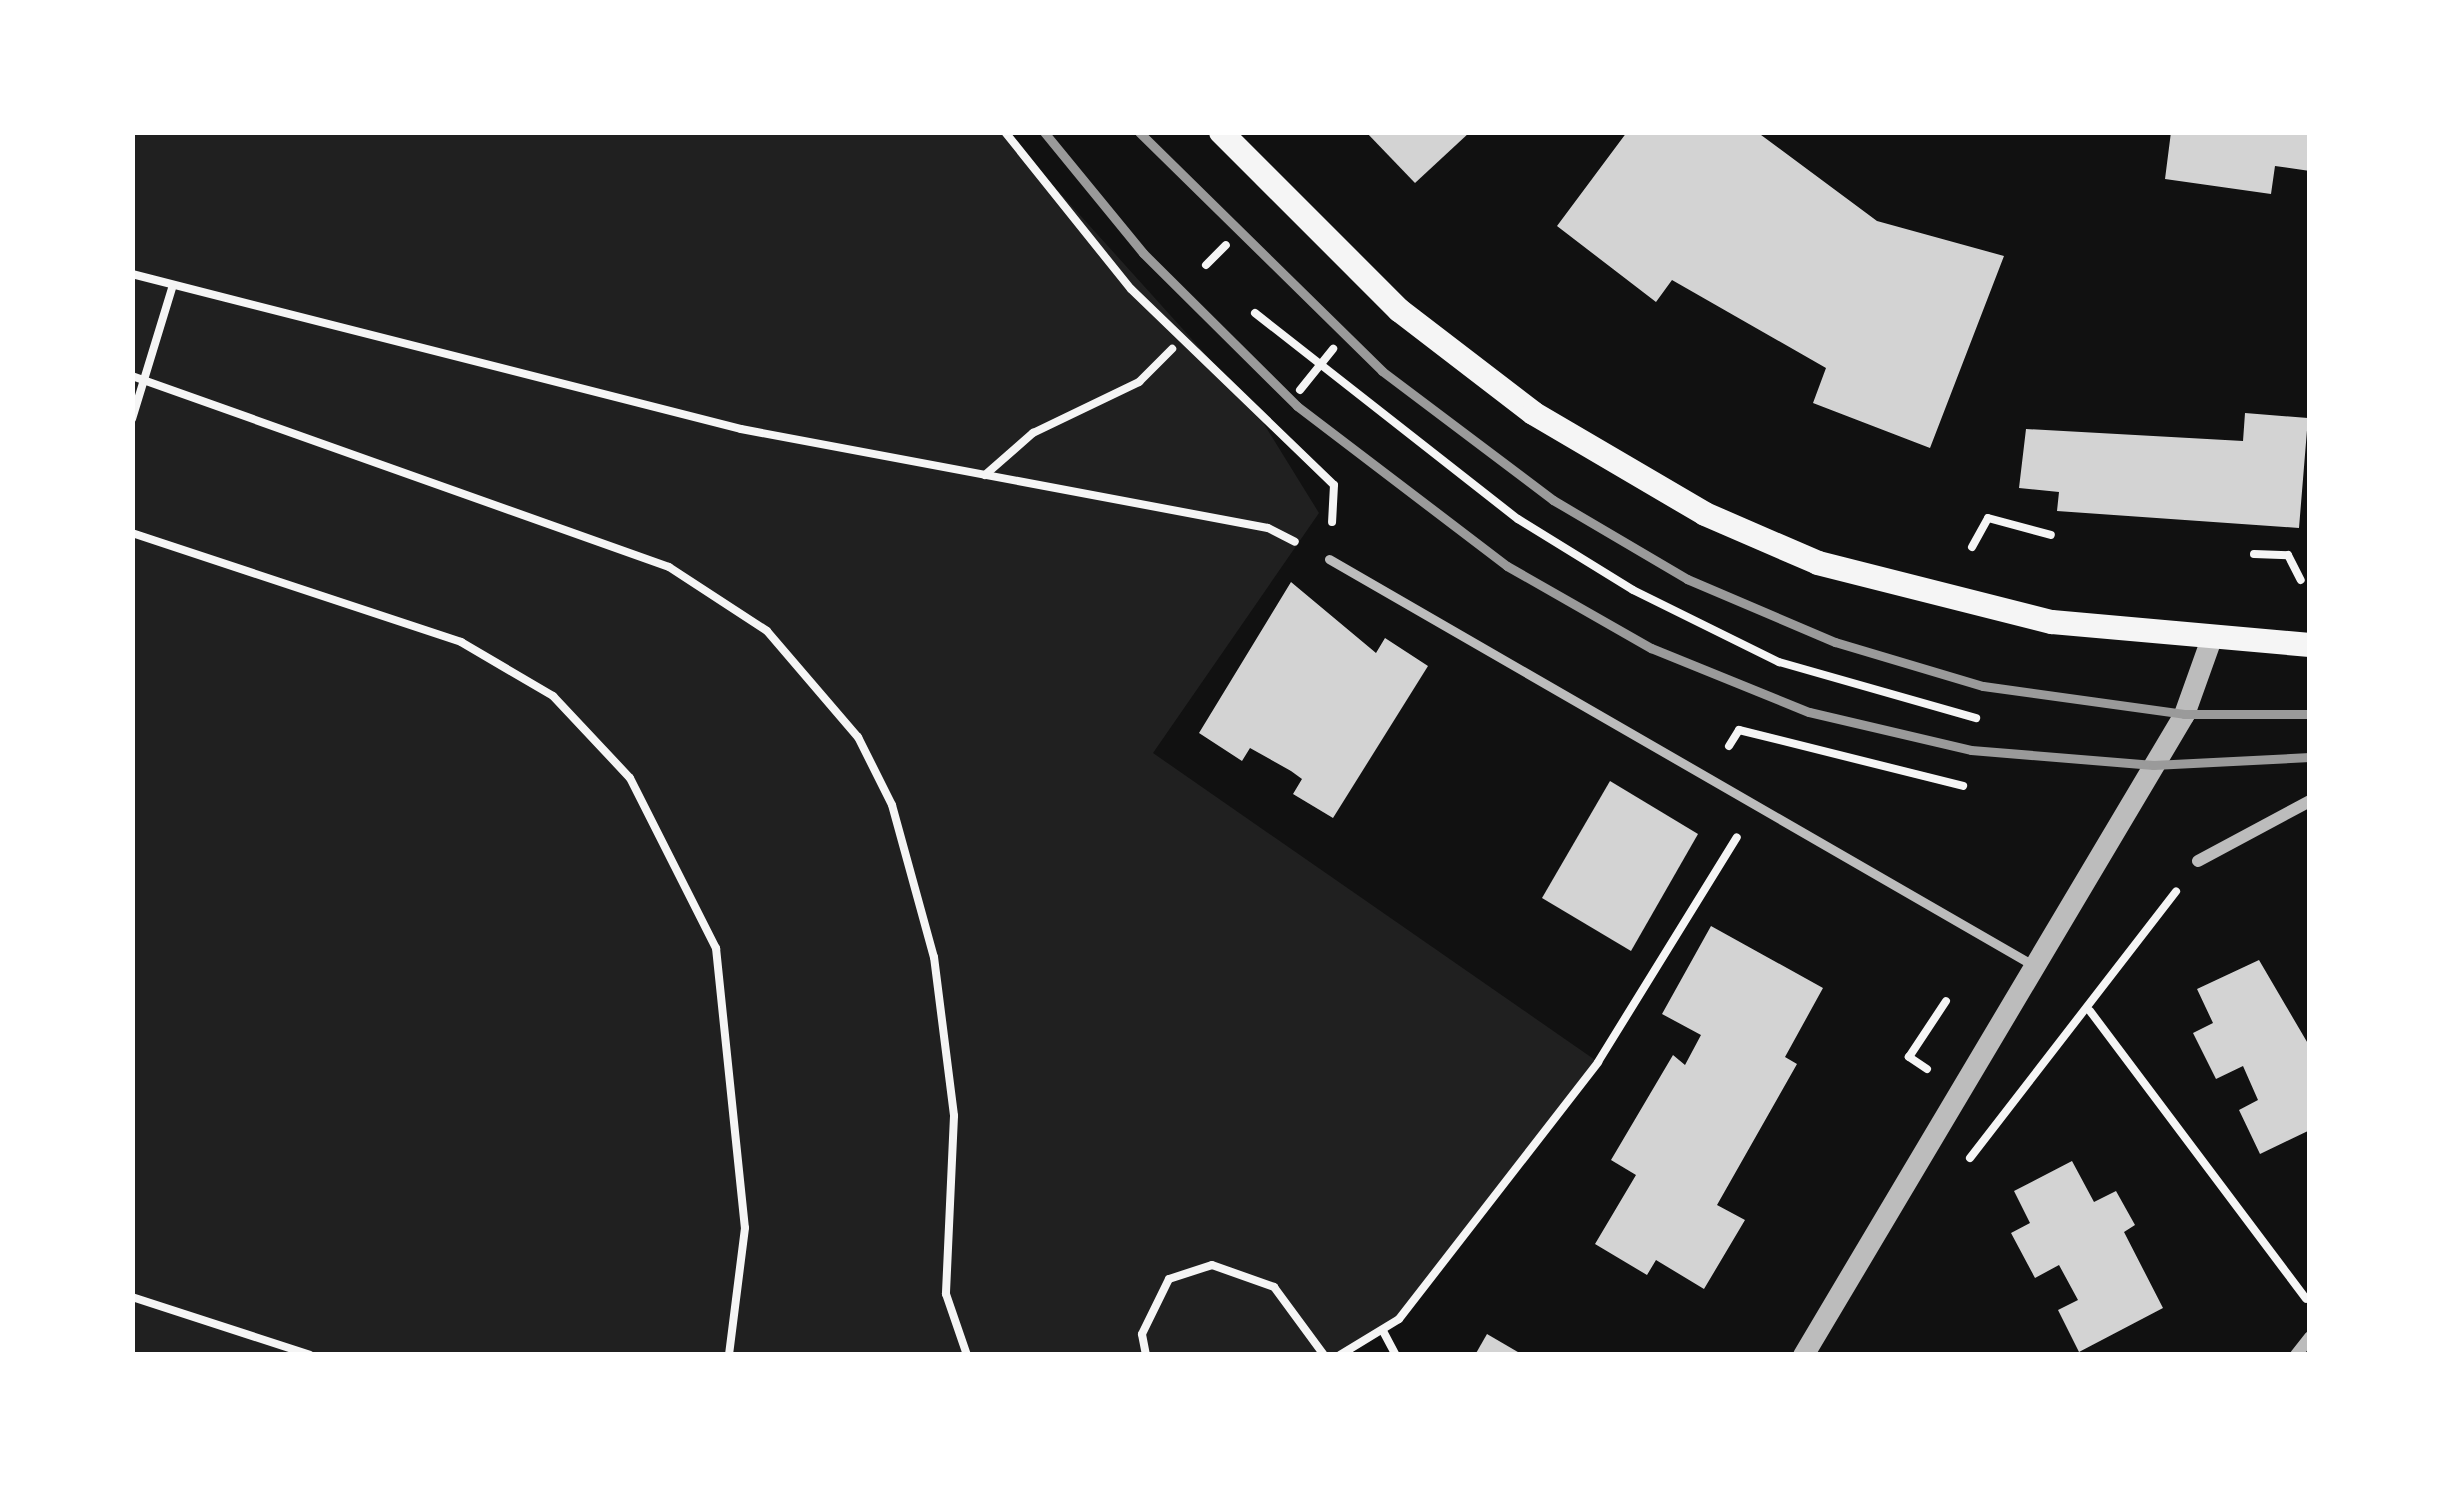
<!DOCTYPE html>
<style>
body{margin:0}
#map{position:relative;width:2442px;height:1487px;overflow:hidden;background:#111;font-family:"PT Serif",serif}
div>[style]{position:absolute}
.green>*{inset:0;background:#202020}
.building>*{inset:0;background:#d3d3d3}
.path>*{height:8px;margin:-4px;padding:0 4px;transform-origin:4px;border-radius:4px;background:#f5f5f5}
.service>*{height:9px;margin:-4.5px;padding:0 4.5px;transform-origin:4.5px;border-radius:4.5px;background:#bcbcbc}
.minor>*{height:12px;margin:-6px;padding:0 6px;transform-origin:6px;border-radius:6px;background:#bcbcbc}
.tertiary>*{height:21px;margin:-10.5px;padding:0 10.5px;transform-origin:10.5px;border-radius:10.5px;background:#bcbcbc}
.secondary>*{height:24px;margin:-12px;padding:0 12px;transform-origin:12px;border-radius:12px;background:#f5f5f5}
.rail>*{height:9px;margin:-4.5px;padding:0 4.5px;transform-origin:4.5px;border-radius:4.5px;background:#9a9a9a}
span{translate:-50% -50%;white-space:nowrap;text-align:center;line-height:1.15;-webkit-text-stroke:12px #fff;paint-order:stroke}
.frame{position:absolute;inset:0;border:135px solid #fff;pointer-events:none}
</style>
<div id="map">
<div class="green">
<div style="clip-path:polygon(132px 132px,1005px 132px,1254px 408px,1319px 513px,1153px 753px,1598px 1062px,1399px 1319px,1340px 1355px,132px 1355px)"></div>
</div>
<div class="building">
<div style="clip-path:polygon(1366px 132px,1470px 132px,1415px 183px)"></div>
<div style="clip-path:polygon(1627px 132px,1757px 132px,1877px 221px,2004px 256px,1930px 448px,1813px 403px,1826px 368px,1672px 280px,1656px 302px,1557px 226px)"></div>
<div style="clip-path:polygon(2171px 132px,2310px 132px,2310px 171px,2275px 166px,2271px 194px,2165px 179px)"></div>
<div style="clip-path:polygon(2245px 413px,2308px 418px,2299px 528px,2057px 511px,2059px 492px,2019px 488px,2026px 429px,2243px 441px)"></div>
<div style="clip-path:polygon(1291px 582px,1376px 653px,1385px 638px,1428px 666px,1333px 818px,1293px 794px,1302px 779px,1291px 771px,1250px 748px,1242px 761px,1199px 733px)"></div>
<div style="clip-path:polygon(1610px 781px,1698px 834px,1631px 951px,1542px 898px)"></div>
<div style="clip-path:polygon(1711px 926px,1823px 988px,1785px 1057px,1797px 1064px,1717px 1205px,1745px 1220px,1704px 1289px,1656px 1260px,1647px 1275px,1595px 1244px,1636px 1175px,1611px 1160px,1673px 1055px,1685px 1065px,1701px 1035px,1662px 1014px)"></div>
<div style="clip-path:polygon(2259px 960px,2310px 1047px,2310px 1130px,2260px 1154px,2239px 1110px,2258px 1100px,2243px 1066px,2216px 1079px,2193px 1033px,2213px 1023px,2197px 989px)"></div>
<div style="clip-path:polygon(2072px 1161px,2094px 1202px,2116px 1191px,2135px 1225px,2124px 1232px,2163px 1308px,2079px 1352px,2058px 1310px,2078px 1300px,2059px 1265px,2035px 1278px,2011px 1233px,2030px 1223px,2014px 1191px)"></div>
<div style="clip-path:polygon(1487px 1334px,1523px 1355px,1475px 1355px)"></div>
</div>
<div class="path">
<div style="left:1005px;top:132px;width:201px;rotate:51.3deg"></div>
<div style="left:1131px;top:289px;width:282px;rotate:44deg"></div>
<div style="left:1334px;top:485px;width:37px;rotate:93deg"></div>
<div style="left:1206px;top:265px;width:28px;rotate:-45deg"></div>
<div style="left:132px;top:274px;width:628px;rotate:14.28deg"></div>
<div style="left:741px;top:429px;width:536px;rotate:10.64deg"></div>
<div style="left:1268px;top:528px;width:30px;rotate:27deg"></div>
<div style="left:1255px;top:313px;width:334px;rotate:38.1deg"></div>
<div style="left:1518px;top:519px;width:135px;rotate:31.7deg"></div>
<div style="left:1633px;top:590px;width:163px;rotate:26.3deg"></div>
<div style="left:1779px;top:662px;width:205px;rotate:15.9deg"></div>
<div style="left:132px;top:376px;width:570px;rotate:19.58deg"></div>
<div style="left:669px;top:567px;width:117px;rotate:33.1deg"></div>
<div style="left:767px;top:631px;width:140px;rotate:49.4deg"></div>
<div style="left:858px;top:737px;width:76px;rotate:63.4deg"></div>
<div style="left:892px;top:805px;width:158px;rotate:74.6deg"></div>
<div style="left:934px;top:957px;width:160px;rotate:82.8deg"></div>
<div style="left:954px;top:1116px;width:178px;rotate:92.6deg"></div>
<div style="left:946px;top:1294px;width:65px;rotate:71deg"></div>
<div style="left:1300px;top:390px;width:53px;rotate:-51.2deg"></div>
<div style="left:132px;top:419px;width:140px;rotate:-73deg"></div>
<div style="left:985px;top:475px;width:64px;rotate:-41.2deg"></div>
<div style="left:1033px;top:433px;width:118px;rotate:-25.7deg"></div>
<div style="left:1139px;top:382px;width:47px;rotate:-45deg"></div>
<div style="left:132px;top:533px;width:347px;rotate:18.3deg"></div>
<div style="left:461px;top:642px;width:107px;rotate:30.4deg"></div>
<div style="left:553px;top:696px;width:112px;rotate:46.8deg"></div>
<div style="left:630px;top:778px;width:191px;rotate:63.2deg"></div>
<div style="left:716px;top:948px;width:281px;rotate:84.1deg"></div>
<div style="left:745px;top:1228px;width:128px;rotate:97.2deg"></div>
<div style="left:1972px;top:547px;width:33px;rotate:-61deg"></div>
<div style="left:1988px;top:518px;width:65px;rotate:15.1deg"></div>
<div style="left:2254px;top:554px;width:34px;rotate:2deg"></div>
<div style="left:2288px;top:555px;width:28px;rotate:63deg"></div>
<div style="left:1729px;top:746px;width:19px;rotate:-58deg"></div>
<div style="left:1739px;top:730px;width:231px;rotate:14deg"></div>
<div style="left:2090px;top:1011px;width:360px;rotate:53.1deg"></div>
<div style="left:1927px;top:1069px;width:22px;rotate:-146deg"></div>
<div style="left:1909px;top:1057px;width:67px;rotate:-56.5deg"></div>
<div style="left:1970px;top:1158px;width:337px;rotate:-52.3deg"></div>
<div style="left:132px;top:1297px;width:187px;rotate:18deg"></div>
<div style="left:1383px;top:1331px;width:27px;rotate:62deg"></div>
<div style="left:1146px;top:1355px;width:21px;rotate:-101deg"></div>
<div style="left:1142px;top:1334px;width:61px;rotate:-63.9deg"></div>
<div style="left:1169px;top:1279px;width:45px;rotate:-18deg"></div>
<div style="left:1212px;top:1265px;width:66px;rotate:19.5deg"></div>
<div style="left:1274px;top:1287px;width:84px;rotate:53.7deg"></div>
<div style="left:1340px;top:1355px;width:69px;rotate:-31.4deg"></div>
<div style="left:1399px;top:1319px;width:325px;rotate:-52.2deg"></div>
<div style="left:1598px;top:1062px;width:264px;rotate:-58.3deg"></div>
</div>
<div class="service">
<div style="left:1329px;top:559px;width:810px;rotate:29.98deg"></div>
</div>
<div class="minor">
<div style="left:2198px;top:861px;width:127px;rotate:-28.2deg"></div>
<div style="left:2296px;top:1355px;width:23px;rotate:-52deg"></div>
</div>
<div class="tertiary">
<div style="left:1803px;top:1355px;width:746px;rotate:-59.27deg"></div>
<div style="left:2184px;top:714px;width:74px;rotate:-70.3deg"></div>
</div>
<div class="secondary">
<div style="left:1221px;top:132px;width:252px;rotate:45deg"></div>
<div style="left:1399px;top:310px;width:169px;rotate:37.5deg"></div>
<div style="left:1533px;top:413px;width:199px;rotate:30.4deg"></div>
<div style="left:1705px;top:514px;width:123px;rotate:23.4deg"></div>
<div style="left:1818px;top:563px;width:241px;rotate:14.2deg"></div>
<div style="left:2052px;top:622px;width:259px;rotate:5.1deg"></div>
</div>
<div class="rail">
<div style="left:1044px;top:132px;width:156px;rotate:50.7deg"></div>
<div style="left:1143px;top:253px;width:217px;rotate:44.8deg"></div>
<div style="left:1297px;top:406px;width:264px;rotate:37.3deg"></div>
<div style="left:1507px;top:566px;width:166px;rotate:29.7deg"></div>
<div style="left:1651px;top:648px;width:170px;rotate:22.1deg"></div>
<div style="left:1809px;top:712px;width:166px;rotate:13.2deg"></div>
<div style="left:1971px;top:750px;width:183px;rotate:4.7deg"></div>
<div style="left:2153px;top:765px;width:157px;rotate:-2.9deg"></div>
<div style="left:1139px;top:132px;width:341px;rotate:44.5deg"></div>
<div style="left:1382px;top:371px;width:214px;rotate:37deg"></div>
<div style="left:1553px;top:500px;width:156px;rotate:30.5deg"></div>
<div style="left:1687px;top:579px;width:161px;rotate:23.1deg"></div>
<div style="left:1835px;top:642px;width:154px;rotate:16.6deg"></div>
<div style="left:1983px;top:686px;width:203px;rotate:7.9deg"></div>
<div style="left:2184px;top:714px;width:126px"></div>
</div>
<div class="frame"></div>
</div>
